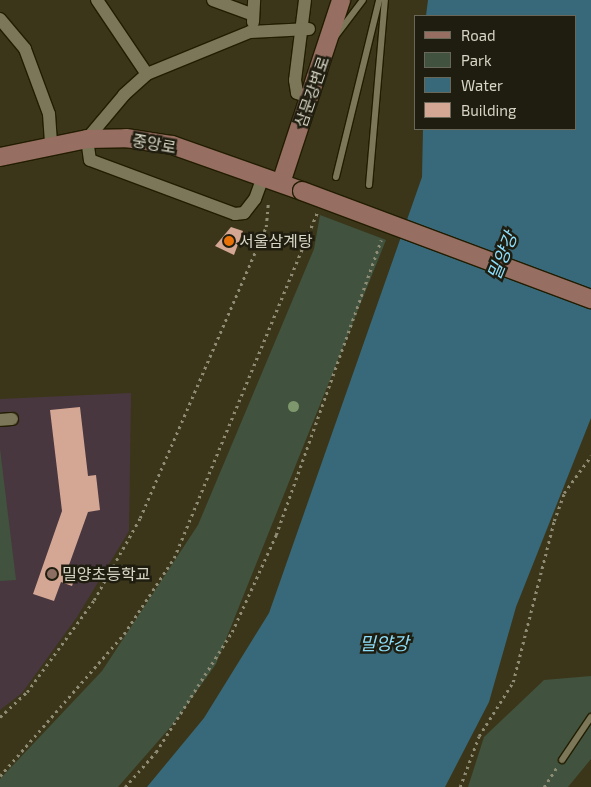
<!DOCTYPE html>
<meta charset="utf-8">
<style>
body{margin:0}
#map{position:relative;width:591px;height:787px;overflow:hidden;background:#3b3619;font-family:"Exo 2","Noto Sans KR",sans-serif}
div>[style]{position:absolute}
.education>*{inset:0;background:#49373f}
.green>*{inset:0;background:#41533e}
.water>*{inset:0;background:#37697a}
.building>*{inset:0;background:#d4a794}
.path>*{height:2.5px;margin-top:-1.25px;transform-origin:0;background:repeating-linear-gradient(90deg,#8f8c75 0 2.5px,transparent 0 6.5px)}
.roads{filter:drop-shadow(1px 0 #221d01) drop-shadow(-1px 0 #221d01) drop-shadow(0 1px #221d01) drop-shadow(0 -1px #221d01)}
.lane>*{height:6px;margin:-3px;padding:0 3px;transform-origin:3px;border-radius:3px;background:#7c7758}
.street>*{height:12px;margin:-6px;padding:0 6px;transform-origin:6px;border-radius:6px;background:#7c7758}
.secondary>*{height:18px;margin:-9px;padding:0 9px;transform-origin:9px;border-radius:9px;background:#976e62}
.bridges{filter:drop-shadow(1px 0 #221d01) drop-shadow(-1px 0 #221d01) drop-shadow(0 1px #221d01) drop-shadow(0 -1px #221d01)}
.secondary-bridge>*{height:18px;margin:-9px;padding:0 9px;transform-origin:9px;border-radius:9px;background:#976e62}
.trees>*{width:11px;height:11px;margin:-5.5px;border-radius:50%;background:#7f976c}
.dots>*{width:14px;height:14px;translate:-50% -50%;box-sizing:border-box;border:2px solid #1f1d10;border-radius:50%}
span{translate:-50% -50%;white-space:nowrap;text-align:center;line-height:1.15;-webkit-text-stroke:5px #1f1d10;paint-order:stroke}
.street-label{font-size:16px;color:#d7d5c4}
.poi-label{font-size:16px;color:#d7d5c4}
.left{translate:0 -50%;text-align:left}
.water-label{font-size:18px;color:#8cdffc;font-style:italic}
.legend{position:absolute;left:414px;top:15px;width:162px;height:115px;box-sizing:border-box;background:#1f1d10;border:1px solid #696758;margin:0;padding:6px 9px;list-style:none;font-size:15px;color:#d7d5c4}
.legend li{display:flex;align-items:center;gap:10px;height:25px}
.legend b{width:25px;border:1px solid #696758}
</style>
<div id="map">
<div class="education">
<div style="clip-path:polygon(131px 393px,129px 531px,77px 617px,22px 693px,0 710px,0 399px)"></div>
</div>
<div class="green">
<div style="clip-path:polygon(320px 215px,386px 240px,216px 664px,174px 723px,118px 787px,0 787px,0 779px,102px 671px,198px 525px,314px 249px)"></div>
<div style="clip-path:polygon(0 449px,16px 580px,0 581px)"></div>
<div style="clip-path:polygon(591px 676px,591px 759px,568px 787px,468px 787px,484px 737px,544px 680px)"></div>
</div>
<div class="water">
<div style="clip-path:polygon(428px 0,591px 0,591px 418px,516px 607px,489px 702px,445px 787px,147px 787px,204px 718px,269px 613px,422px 177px,423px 129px,575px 129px,575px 16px,426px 16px)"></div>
</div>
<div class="building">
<div style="clip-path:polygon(231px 227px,243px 231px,234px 255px,215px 246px)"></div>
<div style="clip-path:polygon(80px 407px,88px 476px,96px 475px,100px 510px,88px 512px,69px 565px,78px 568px,72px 586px,61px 582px,54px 601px,33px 594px,62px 511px,50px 410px)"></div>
</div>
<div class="path">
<div style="left:0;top:717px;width:37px;rotate:-43deg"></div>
<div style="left:27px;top:692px;width:114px;rotate:-53.9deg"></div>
<div style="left:94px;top:600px;width:94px;rotate:-60.7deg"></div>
<div style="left:140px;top:518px;width:317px;rotate:-66.6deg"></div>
<div style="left:266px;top:227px;width:24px;rotate:-85deg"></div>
<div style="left:0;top:776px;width:189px;rotate:-48.9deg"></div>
<div style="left:124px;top:634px;width:91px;rotate:-56.7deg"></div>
<div style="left:174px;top:558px;width:374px;rotate:-67.5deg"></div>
<div style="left:125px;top:787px;width:47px;rotate:-48.5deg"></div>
<div style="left:156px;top:752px;width:142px;rotate:-57.7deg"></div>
<div style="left:232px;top:632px;width:107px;rotate:-65.6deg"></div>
<div style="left:276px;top:535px;width:313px;rotate:-70.4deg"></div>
<div style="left:460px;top:787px;width:54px;rotate:-69.6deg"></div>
<div style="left:479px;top:736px;width:64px;rotate:-57.8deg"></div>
<div style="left:513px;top:682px;width:166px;rotate:-75.7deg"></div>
<div style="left:554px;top:521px;width:30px;rotate:-70deg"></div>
<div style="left:564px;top:493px;width:46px;rotate:-53.9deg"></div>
<div style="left:544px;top:787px;width:24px;rotate:-57deg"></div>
</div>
<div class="roads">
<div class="lane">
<div style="left:335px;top:37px;width:46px;rotate:-52.9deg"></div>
<div style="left:336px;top:177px;width:182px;rotate:-76.3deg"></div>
<div style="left:369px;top:185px;width:186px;rotate:-85.1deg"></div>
<div style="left:562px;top:760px;width:52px;rotate:-56deg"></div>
</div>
<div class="street">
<div style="left:97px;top:0;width:89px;rotate:56deg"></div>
<div style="left:147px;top:74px;width:31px;rotate:138deg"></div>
<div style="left:124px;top:95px;width:57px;rotate:130.1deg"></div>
<div style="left:87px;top:139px;width:21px;rotate:82deg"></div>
<div style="left:90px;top:160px;width:155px;rotate:20.4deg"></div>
<div style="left:235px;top:214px;width:9px;rotate:-6deg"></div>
<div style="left:244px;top:213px;width:18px;rotate:-52deg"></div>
<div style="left:255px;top:199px;width:23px;rotate:-70deg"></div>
<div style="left:213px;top:0;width:40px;rotate:20.2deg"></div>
<div style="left:305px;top:0;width:81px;rotate:97.1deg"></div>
<div style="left:295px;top:80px;width:13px;rotate:81deg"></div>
<div style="left:297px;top:93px;width:14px;rotate:21deg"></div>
<div style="left:0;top:19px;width:39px;rotate:50deg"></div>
<div style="left:25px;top:49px;width:69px;rotate:69.7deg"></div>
<div style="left:49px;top:114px;width:32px;rotate:86deg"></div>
<div style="left:253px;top:22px;width:22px;rotate:-87deg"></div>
<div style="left:147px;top:74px;width:111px;rotate:-22.2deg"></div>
<div style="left:250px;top:32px;width:59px;rotate:-2.9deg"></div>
<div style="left:0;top:420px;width:12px;rotate:-5deg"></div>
</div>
<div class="secondary">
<div style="left:0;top:157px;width:89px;rotate:-11.7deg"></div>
<div style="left:87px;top:139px;width:39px;rotate:-1deg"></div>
<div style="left:126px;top:138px;width:47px;rotate:8.7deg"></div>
<div style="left:172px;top:145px;width:138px;rotate:19.5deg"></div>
<div style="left:281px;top:183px;width:193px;rotate:-71.8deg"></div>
</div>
</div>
<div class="bridges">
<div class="secondary-bridge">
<div style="left:302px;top:191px;width:309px;rotate:20.5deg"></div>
</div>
</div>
<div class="trees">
<div style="left:293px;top:406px"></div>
</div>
<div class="dots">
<div style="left:229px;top:241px;background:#e8710a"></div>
<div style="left:52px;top:574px;background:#8d6e63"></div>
</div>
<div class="street-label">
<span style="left:312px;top:92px;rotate:-71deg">삼문강변로</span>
<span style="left:154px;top:144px;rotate:10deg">중앙로</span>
</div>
<div class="poi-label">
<span class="left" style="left:239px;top:241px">서울삼계탕</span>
<span class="left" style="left:62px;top:574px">밀양초등학교</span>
</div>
<div class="water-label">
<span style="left:502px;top:256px;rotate:-68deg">밀양강</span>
<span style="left:384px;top:643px">밀양강</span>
</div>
<ul class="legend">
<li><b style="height:6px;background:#976e62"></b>Road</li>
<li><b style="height:14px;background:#41533e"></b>Park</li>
<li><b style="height:14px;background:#37697a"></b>Water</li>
<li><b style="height:14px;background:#d4a794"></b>Building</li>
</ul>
</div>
